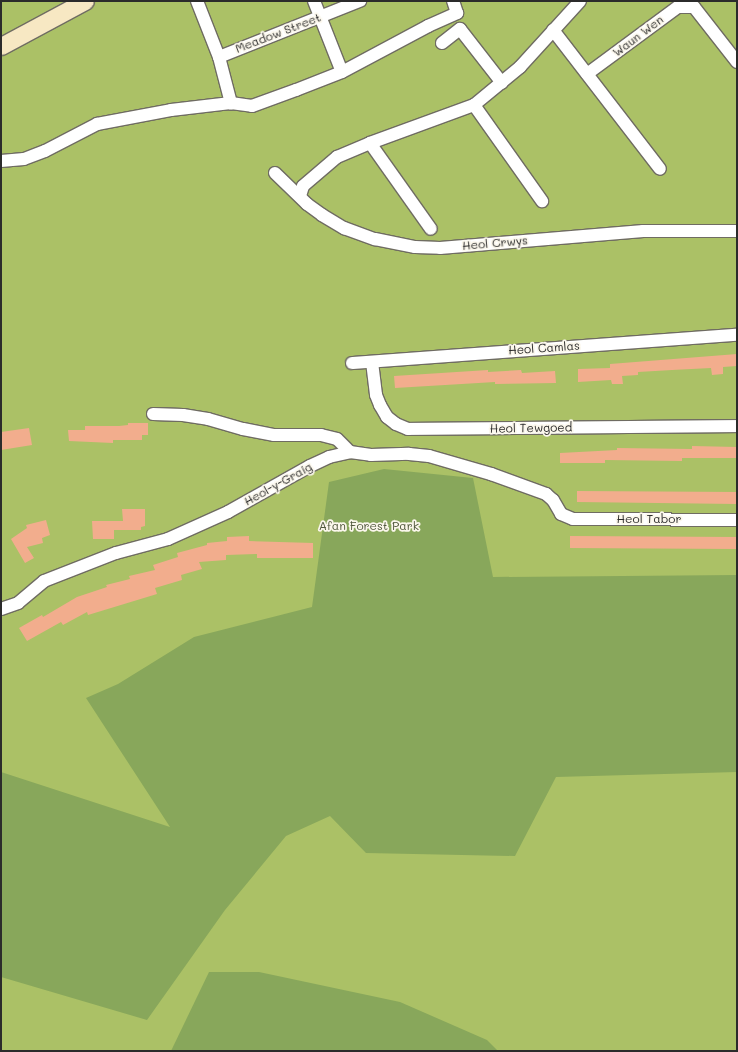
<!DOCTYPE html>
<style>
body{margin:0}
#map{position:relative;width:738px;height:1052px;overflow:hidden;background:#ece5c7;font-family:Mali,sans-serif}
div>[style]{position:absolute}
.green>*{inset:0;background:#abc166}
.forest>*{inset:0;background:#88a75b}
.building>*{inset:0;background:#f2ad8d}
.roads{filter:drop-shadow(1px 0 #6f6c62) drop-shadow(-1px 0 #6f6c62) drop-shadow(0 1px #6f6c62) drop-shadow(0 -1px #6f6c62)}
.minor>*{height:12px;margin:-6px;padding:0 6px;transform-origin:6px;border-radius:6px;background:#fff}
.secondary>*{height:17px;margin:-8.5px;padding:0 8.5px;transform-origin:8.5px;border-radius:8.5px;background:#f7e8c3}
span{translate:-50% -50%;white-space:nowrap;text-align:center;line-height:1.15;-webkit-text-stroke:3.5px #fbf7ec;paint-order:stroke}
.street-label{font-size:12px;color:#2b2b2b}
.park-label{font-size:12px;color:#51583d}
.frame{position:absolute;inset:0;border:2px solid #2b2b2b;pointer-events:none}
</style>
<div id="map">
<div class="green">
<div style="clip-path:polygon(1px 1px,737px 1px,737px 1051px,1px 1051px)"></div>
</div>
<div class="forest">
<div style="clip-path:polygon(384px 469px,473px 478px,493px 577px,737px 575px,737px 772px,556px 777px,515px 856px,366px 853px,330px 816px,286px 836px,225px 910px,147px 1020px,1px 977px,1px 772px,170px 827px,86px 698px,118px 684px,194px 637px,312px 607px,329px 482px)"></div>
<div style="clip-path:polygon(209px 972px,259px 972px,400px 1002px,487px 1040px,498px 1051px,171px 1051px)"></div>
</div>
<div class="building">
<div style="clip-path:polygon(737px 354px,737px 366px,723px 367px,723px 374px,712px 375px,711px 368px,672px 370px,638px 372px,638px 375px,622px 376px,623px 384px,612px 384px,611px 380px,578px 382px,578px 369px,610px 368px,610px 364px)"></div>
<div style="clip-path:polygon(488px 370px,488px 372px,521px 370px,522px 373px,555px 371px,556px 383px,495px 384px,495px 382px,395px 388px,394px 376px)"></div>
<div style="clip-path:polygon(128px 423px,148px 423px,148px 435px,142px 435px,142px 440px,113px 440px,113px 443px,69px 441px,68px 430px,85px 430px,85px 426px,119px 426px,128px 425px)"></div>
<div style="clip-path:polygon(29px 428px,32px 445px,1px 450px,1px 432px)"></div>
<div style="clip-path:polygon(692px 446px,737px 447px,737px 458px,682px 458px,682px 461px,605px 460px,605px 463px,560px 463px,560px 453px,617px 450px,617px 448px,692px 449px)"></div>
<div style="clip-path:polygon(577px 491px,737px 492px,737px 504px,577px 502px)"></div>
<div style="clip-path:polygon(122px 509px,145px 509px,145px 526px,141px 527px,141px 530px,114px 530px,114px 539px,93px 539px,92px 521px,123px 521px)"></div>
<div style="clip-path:polygon(46px 520px,50px 535px,42px 538px,43px 543px,27px 547px,34px 558px,25px 563px,11px 539px,27px 528px,26px 525px)"></div>
<div style="clip-path:polygon(249px 536px,249px 541px,313px 543px,313px 558px,257px 558px,257px 554px,226px 555px,226px 560px,199px 562px,202px 569px,181px 575px,182px 580px,155px 588px,157px 594px,88px 615px,87px 612px,63px 625px,61px 622px,27px 641px,19px 628px,42px 615px,43px 617px,77px 597px,107px 587px,106px 585px,130px 579px,129px 576px,155px 570px,153px 565px,178px 557px,177px 553px,207px 545px,207px 543px,227px 541px,227px 537px)"></div>
<div style="clip-path:polygon(570px 536px,737px 537px,737px 549px,570px 548px)"></div>
</div>
<div class="roads">
<div class="minor">
<div style="left:197px;top:1px;width:60px;rotate:68.6deg"></div>
<div style="left:219px;top:57px;width:48px;rotate:75.4deg"></div>
<div style="left:314px;top:1px;width:76px;rotate:68.5deg"></div>
<div style="left:553px;top:30px;width:175px;rotate:52.4deg"></div>
<div style="left:442px;top:43px;width:23px;rotate:-38deg"></div>
<div style="left:460px;top:29px;width:68px;rotate:52.1deg"></div>
<div style="left:219px;top:57px;width:152px;rotate:-21.7deg"></div>
<div style="left:587px;top:74px;width:113px;rotate:-36.4deg"></div>
<div style="left:678px;top:7px;width:16px"></div>
<div style="left:694px;top:7px;width:70px;rotate:52deg"></div>
<div style="left:474px;top:105px;width:118px;rotate:54.7deg"></div>
<div style="left:370px;top:143px;width:105px;rotate:54.7deg"></div>
<div style="left:1px;top:161px;width:23px;rotate:-5deg"></div>
<div style="left:24px;top:159px;width:22px;rotate:-21deg"></div>
<div style="left:45px;top:151px;width:59px;rotate:-27.4deg"></div>
<div style="left:97px;top:124px;width:75px;rotate:-10.7deg"></div>
<div style="left:171px;top:110px;width:60px;rotate:-6.7deg"></div>
<div style="left:231px;top:103px;width:21px;rotate:8deg"></div>
<div style="left:252px;top:106px;width:47px;rotate:-20deg"></div>
<div style="left:296px;top:90px;width:49px;rotate:-21.4deg"></div>
<div style="left:342px;top:72px;width:98px;rotate:-28.1deg"></div>
<div style="left:428px;top:26px;width:32px;rotate:-24deg"></div>
<div style="left:457px;top:13px;width:13px;rotate:-108deg"></div>
<div style="left:275px;top:173px;width:45px;rotate:44.1deg"></div>
<div style="left:307px;top:204px;width:19px;rotate:36deg"></div>
<div style="left:322px;top:215px;width:26px;rotate:31deg"></div>
<div style="left:344px;top:228px;width:33px;rotate:20deg"></div>
<div style="left:375px;top:239px;width:41px;rotate:11.3deg"></div>
<div style="left:415px;top:247px;width:25px;rotate:2deg"></div>
<div style="left:440px;top:248px;width:204px;rotate:-4.8deg"></div>
<div style="left:643px;top:231px;width:94px"></div>
<div style="left:300px;top:196px;width:10px;rotate:-73deg"></div>
<div style="left:303px;top:186px;width:45px;rotate:-40.5deg"></div>
<div style="left:337px;top:157px;width:36px;rotate:-23deg"></div>
<div style="left:370px;top:143px;width:111px;rotate:-20.1deg"></div>
<div style="left:474px;top:105px;width:60px;rotate:-39.6deg"></div>
<div style="left:520px;top:67px;width:89px;rotate:-47.7deg"></div>
<div style="left:372px;top:362px;width:33px;rotate:83deg"></div>
<div style="left:376px;top:395px;width:11px;rotate:68deg"></div>
<div style="left:380px;top:405px;width:14px;rotate:60deg"></div>
<div style="left:387px;top:417px;width:11px;rotate:38deg"></div>
<div style="left:396px;top:424px;width:13px;rotate:23deg"></div>
<div style="left:408px;top:429px;width:329px;rotate:-0.5deg"></div>
<div style="left:352px;top:363px;width:386px;rotate:-4.2deg"></div>
<div style="left:153px;top:414px;width:30px;rotate:2deg"></div>
<div style="left:183px;top:415px;width:25px;rotate:9deg"></div>
<div style="left:208px;top:419px;width:36px;rotate:16deg"></div>
<div style="left:243px;top:429px;width:32px;rotate:11deg"></div>
<div style="left:274px;top:435px;width:47px"></div>
<div style="left:321px;top:435px;width:16px;rotate:14deg"></div>
<div style="left:337px;top:439px;width:18px;rotate:45deg"></div>
<div style="left:1px;top:609px;width:18px;rotate:-19deg"></div>
<div style="left:18px;top:603px;width:34px;rotate:-40deg"></div>
<div style="left:44px;top:581px;width:77px;rotate:-21.3deg"></div>
<div style="left:116px;top:553px;width:54px;rotate:-15.1deg"></div>
<div style="left:168px;top:539px;width:66px;rotate:-24.2deg"></div>
<div style="left:228px;top:512px;width:94px;rotate:-29.3deg"></div>
<div style="left:310px;top:466px;width:21px;rotate:-25deg"></div>
<div style="left:329px;top:457px;width:22px;rotate:-13deg"></div>
<div style="left:350px;top:452px;width:21px;rotate:8deg"></div>
<div style="left:371px;top:455px;width:38px;rotate:-2deg"></div>
<div style="left:409px;top:454px;width:20px;rotate:6deg"></div>
<div style="left:429px;top:456px;width:65px;rotate:16.2deg"></div>
<div style="left:491px;top:474px;width:59px;rotate:20deg"></div>
<div style="left:546px;top:494px;width:9px;rotate:41deg"></div>
<div style="left:553px;top:500px;width:16px;rotate:60deg"></div>
<div style="left:561px;top:514px;width:13px;rotate:23deg"></div>
<div style="left:573px;top:519px;width:164px;rotate:0.3deg"></div>
</div>
<div class="secondary">
<div style="left:1px;top:46px;width:95px;rotate:-28.2deg"></div>
</div>
</div>
<div class="street-label">
<span style="left:278px;top:33px;rotate:-21deg">Meadow Street</span>
<span style="left:638px;top:36px;rotate:-37deg">Waun Wen</span>
<span style="left:495px;top:243px;rotate:-5deg">Heol Crwys</span>
<span style="left:544px;top:348px;rotate:-4deg">Heol Camlas</span>
<span style="left:531px;top:428px;rotate:-1deg">Heol Tewgoed</span>
<span style="left:278px;top:484px;rotate:-29deg">Heol-y-Graig</span>
<span style="left:649px;top:519px">Heol Tabor</span>
</div>
<div class="park-label">
<span style="left:369px;top:526px">Afan Forest Park</span>
</div>
<div class="frame"></div>
</div>
